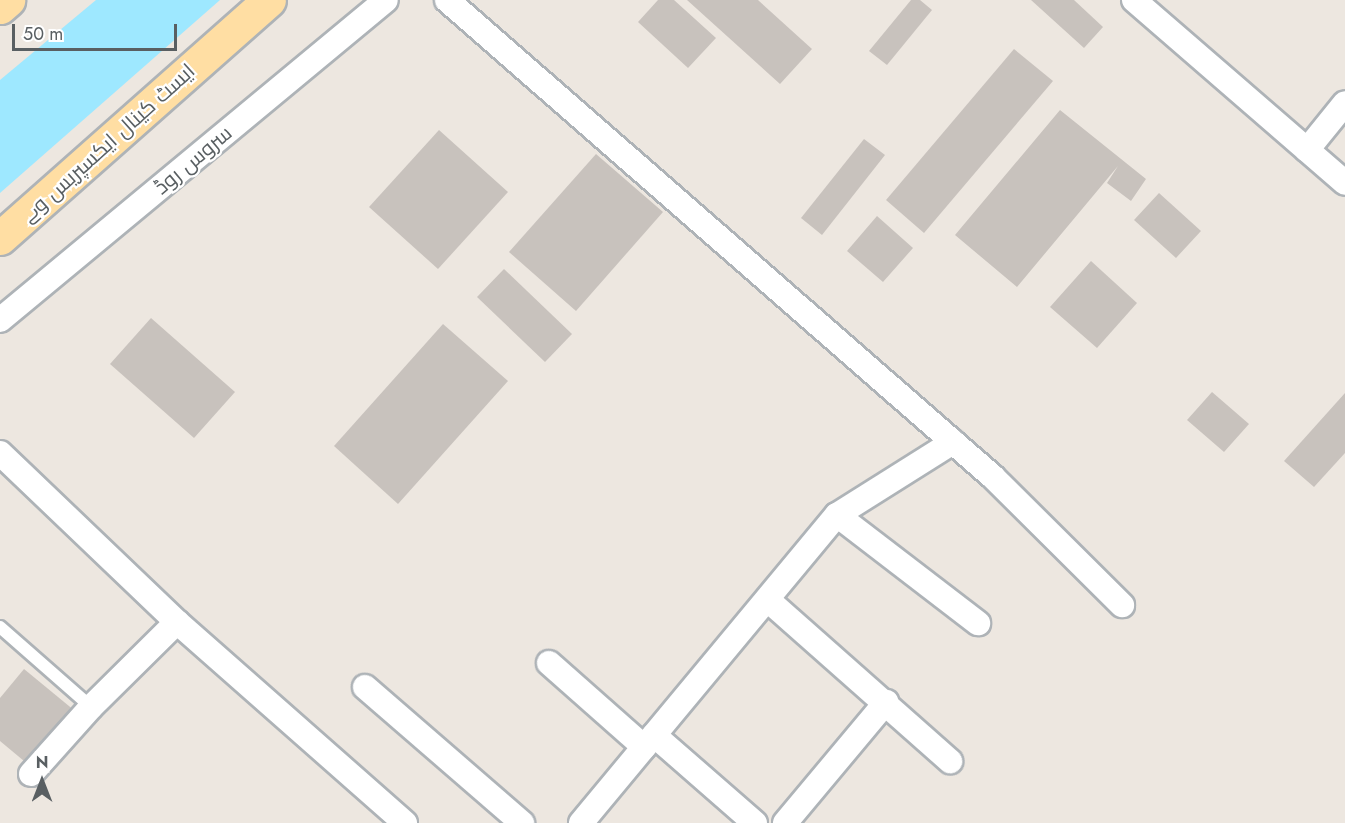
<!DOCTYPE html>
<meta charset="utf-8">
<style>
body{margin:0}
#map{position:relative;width:1345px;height:823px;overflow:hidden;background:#ede7e0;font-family:Jost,Cairo,sans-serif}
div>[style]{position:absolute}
.water>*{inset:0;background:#9ee8ff}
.building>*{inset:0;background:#c8c2bd}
.roads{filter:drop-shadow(2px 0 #aeb3b7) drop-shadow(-2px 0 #aeb3b7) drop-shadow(0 2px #aeb3b7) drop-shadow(0 -2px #aeb3b7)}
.lane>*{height:12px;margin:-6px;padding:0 6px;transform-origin:6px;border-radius:6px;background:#fff}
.street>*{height:24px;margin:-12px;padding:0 12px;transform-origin:12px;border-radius:12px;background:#fff}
.primary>*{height:33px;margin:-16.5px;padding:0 16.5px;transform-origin:16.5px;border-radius:16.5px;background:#ffdea3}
span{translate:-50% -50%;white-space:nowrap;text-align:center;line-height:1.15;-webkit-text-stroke:4.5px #fff;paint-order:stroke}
.street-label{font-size:21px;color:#595f62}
.north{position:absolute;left:12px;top:751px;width:60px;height:60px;-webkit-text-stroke:4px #fff;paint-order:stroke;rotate:0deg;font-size:16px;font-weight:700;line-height:24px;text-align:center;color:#595f62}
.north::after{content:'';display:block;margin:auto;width:21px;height:27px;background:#595f62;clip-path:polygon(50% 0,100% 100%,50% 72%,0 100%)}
.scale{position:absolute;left:12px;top:24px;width:165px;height:27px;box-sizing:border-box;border:3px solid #595f62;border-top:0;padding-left:8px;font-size:18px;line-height:21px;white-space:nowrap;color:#595f62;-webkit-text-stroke:4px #fff;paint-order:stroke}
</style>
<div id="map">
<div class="water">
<div style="clip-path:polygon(96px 0,220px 0,0 193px,0 80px)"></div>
</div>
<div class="building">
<div style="clip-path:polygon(658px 0,674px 0,716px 38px,688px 68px,638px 22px)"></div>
<div style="clip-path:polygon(687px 0,758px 0,812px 49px,780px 84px)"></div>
<div style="clip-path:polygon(911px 0,920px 0,932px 10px,887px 65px,869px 51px)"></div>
<div style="clip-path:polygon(1031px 0,1074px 0,1103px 27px,1084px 48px)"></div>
<div style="clip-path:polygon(1014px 49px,1053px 81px,924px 233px,886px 200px)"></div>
<div style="clip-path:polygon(1060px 110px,1146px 179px,1131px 201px,1107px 183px,1118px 166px,1017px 287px,955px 235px)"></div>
<div style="clip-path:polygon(439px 130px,508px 192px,438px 269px,369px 207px)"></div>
<div style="clip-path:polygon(864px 139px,885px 155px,822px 235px,801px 218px)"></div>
<div style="clip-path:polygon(596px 154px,663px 212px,576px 311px,509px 252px)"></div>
<div style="clip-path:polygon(1159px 193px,1201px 231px,1176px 258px,1134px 220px)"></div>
<div style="clip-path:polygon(877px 216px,913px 248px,883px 282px,847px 251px)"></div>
<div style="clip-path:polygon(1091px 261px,1137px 303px,1097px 348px,1050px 307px)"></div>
<div style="clip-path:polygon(504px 269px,572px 334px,545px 362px,477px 297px)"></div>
<div style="clip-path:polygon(151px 318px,235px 392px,194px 438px,110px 364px)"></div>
<div style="clip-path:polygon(443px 324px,508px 381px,398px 504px,334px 446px)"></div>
<div style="clip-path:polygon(1212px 392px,1249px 424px,1224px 452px,1187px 420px)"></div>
<div style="clip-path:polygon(1345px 393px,1345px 453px,1314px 487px,1284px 461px)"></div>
<div style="clip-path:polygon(24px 669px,75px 711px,30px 766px,0 741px,0 698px)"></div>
</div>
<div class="roads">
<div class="lane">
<div style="left:0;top:627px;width:121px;rotate:41.3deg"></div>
</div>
<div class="street">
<div style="left:447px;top:0;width:725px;rotate:41.14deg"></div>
<div style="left:993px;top:477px;width:182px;rotate:44.8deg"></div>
<div style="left:1134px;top:0;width:279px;rotate:40.9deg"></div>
<div style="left:1307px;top:150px;width:60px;rotate:-51deg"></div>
<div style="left:0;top:320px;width:501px;rotate:-39.66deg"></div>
<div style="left:0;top:453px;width:245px;rotate:43.7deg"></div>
<div style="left:177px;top:622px;width:304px;rotate:41.4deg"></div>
<div style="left:837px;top:515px;width:178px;rotate:37.5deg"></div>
<div style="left:769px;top:601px;width:242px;rotate:41.5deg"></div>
<div style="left:549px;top:663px;width:127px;rotate:41.5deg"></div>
<div style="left:365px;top:687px;width:208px;rotate:40.9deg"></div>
<div style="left:654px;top:735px;width:134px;rotate:41.1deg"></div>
<div style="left:31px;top:774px;width:90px;rotate:-48.2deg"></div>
<div style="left:91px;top:707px;width:121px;rotate:-44.7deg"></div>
<div style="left:581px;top:823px;width:400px;rotate:-50.3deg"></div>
<div style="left:837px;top:515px;width:137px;rotate:-32.2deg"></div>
<div style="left:785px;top:823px;width:158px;rotate:-50.1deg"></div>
</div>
<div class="primary">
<div style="left:0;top:7px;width:11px;rotate:-41deg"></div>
<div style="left:0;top:238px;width:359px;rotate:-41.5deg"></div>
</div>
</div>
<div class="street-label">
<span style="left:108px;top:143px;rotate:-42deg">ایسٹ کینال ایکسپریس وے</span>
<span style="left:193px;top:160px;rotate:-40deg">سروس روڈ</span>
</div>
<div class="north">N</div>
<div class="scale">50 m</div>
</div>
